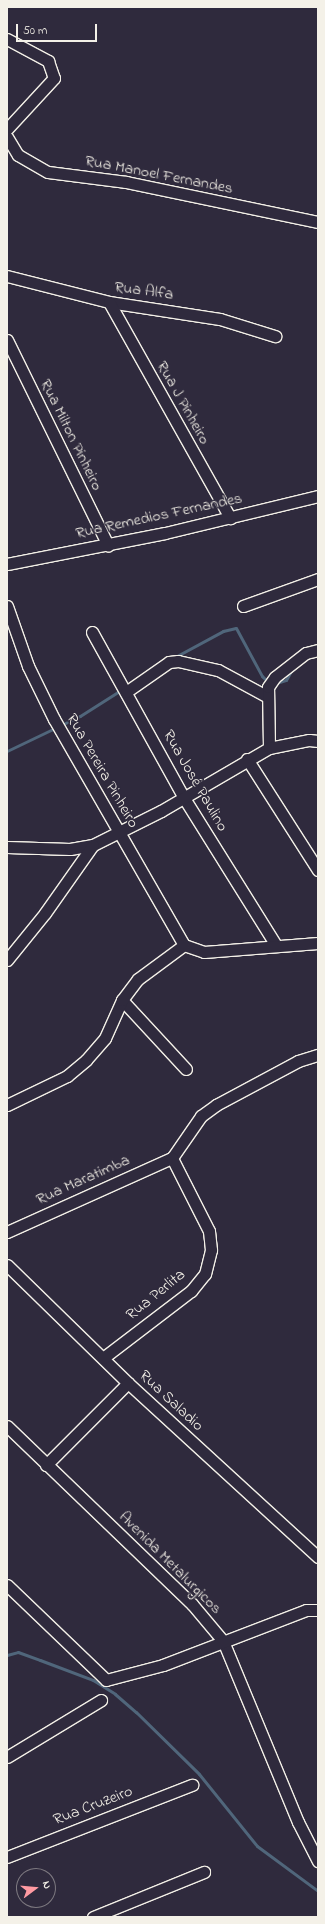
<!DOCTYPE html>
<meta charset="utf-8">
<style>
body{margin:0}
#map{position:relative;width:325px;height:1924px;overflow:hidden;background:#2f2a3d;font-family:"Indie Flower",sans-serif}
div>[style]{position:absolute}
.stream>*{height:3px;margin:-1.5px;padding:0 1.5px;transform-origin:1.5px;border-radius:1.5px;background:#50667b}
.roads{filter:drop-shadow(1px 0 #f4f1e8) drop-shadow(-1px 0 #f4f1e8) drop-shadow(0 1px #f4f1e8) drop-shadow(0 -1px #f4f1e8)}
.street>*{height:11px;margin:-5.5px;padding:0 5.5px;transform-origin:5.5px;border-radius:5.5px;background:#2f2a3d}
span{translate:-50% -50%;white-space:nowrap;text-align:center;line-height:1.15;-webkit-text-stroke:3px #2f2a3d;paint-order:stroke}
.street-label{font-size:16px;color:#f4f1e8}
.frame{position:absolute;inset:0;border:8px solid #f4f1e8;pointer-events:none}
.north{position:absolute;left:16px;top:1868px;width:40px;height:40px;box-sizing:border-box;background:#2f2a3d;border:1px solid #7e7a81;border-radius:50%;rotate:74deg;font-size:11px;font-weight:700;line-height:16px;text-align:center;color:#f4f1e8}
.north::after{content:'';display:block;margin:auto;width:14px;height:18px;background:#ff9aa2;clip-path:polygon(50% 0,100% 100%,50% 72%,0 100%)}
.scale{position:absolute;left:16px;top:24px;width:81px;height:18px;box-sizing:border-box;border:2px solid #f4f1e8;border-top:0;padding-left:5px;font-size:12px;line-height:14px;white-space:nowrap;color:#f4f1e8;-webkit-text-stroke:3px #2f2a3d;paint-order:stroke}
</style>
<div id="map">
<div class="stream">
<div style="left:175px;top:657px;width:55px;rotate:-28.4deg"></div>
<div style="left:223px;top:631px;width:13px;rotate:-13deg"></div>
<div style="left:236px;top:628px;width:55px;rotate:61.6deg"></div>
<div style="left:262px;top:676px;width:10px;rotate:45deg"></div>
<div style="left:276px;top:683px;width:10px;rotate:-17deg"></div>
<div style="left:286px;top:680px;width:13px;rotate:-61deg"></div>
<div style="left:7px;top:751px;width:81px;rotate:-25.6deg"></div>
<div style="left:80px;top:716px;width:49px;rotate:-32.4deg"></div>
<div style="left:7px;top:1655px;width:11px;rotate:-15deg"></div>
<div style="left:18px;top:1652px;width:23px;rotate:20deg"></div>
<div style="left:40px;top:1660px;width:57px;rotate:20.7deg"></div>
<div style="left:93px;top:1680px;width:26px;rotate:32deg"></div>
<div style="left:115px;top:1694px;width:28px;rotate:41deg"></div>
<div style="left:136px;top:1712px;width:88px;rotate:44.5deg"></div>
<div style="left:199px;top:1774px;width:92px;rotate:51.1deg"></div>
<div style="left:257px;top:1846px;width:76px;rotate:36.4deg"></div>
</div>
<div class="roads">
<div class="street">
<div style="left:7px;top:39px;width:47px;rotate:28.2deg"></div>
<div style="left:48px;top:61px;width:18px;rotate:71deg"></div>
<div style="left:54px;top:78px;width:69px;rotate:132.7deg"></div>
<div style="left:7px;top:137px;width:21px;rotate:59deg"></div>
<div style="left:18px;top:155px;width:34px;rotate:30deg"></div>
<div style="left:48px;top:172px;width:79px;rotate:7.3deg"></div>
<div style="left:126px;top:182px;width:196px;rotate:11.8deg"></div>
<div style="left:7px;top:276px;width:105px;rotate:14.3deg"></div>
<div style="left:109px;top:302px;width:112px;rotate:8.7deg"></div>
<div style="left:220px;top:319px;width:58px;rotate:17.2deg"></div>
<div style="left:109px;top:302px;width:248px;rotate:60.7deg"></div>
<div style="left:7px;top:340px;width:229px;rotate:63.8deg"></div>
<div style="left:7px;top:564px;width:161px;rotate:-11.1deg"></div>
<div style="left:165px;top:533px;width:157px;rotate:-13.6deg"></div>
<div style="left:7px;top:606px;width:64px;rotate:70.7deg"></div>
<div style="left:28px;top:666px;width:59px;rotate:63.9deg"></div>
<div style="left:54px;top:719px;width:261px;rotate:60.1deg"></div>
<div style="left:243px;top:606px;width:80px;rotate:-19.8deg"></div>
<div style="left:92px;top:632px;width:190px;rotate:61deg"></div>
<div style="left:184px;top:798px;width:173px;rotate:58deg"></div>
<div style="left:126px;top:692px;width:52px;rotate:-34.9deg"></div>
<div style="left:169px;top:662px;width:9px;rotate:-6deg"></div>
<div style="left:178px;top:661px;width:41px;rotate:12.7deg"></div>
<div style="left:218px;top:670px;width:55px;rotate:28.4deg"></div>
<div style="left:269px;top:748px;width:61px;rotate:-90.9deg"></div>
<div style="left:268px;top:687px;width:12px;rotate:-55deg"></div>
<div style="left:275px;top:677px;width:39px;rotate:-38deg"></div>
<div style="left:306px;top:653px;width:12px;rotate:-14deg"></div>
<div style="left:247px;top:759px;width:132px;rotate:57.4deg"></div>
<div style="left:7px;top:847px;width:63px;rotate:1.8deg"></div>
<div style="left:70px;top:849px;width:23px;rotate:-10deg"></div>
<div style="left:93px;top:845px;width:76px;rotate:-26.6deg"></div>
<div style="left:161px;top:811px;width:125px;rotate:-30.3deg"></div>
<div style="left:269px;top:748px;width:41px;rotate:-11.3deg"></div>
<div style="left:309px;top:740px;width:9px;rotate:6deg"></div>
<div style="left:184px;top:945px;width:21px;rotate:19deg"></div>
<div style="left:204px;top:952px;width:114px;rotate:-4.5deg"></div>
<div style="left:7px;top:960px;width:60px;rotate:-51deg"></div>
<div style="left:45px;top:913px;width:83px;rotate:-54.8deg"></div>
<div style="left:122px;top:1000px;width:94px;rotate:47.2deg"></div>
<div style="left:7px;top:1105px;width:67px;rotate:-25.8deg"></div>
<div style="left:67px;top:1076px;width:25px;rotate:-40deg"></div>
<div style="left:86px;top:1060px;width:29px;rotate:-49deg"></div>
<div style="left:105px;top:1038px;width:42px;rotate:-65.9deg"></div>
<div style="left:122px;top:1000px;width:26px;rotate:-53deg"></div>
<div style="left:138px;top:979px;width:57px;rotate:-36.5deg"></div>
<div style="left:172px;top:1158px;width:51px;rotate:-55.4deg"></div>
<div style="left:201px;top:1116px;width:19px;rotate:-36deg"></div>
<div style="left:216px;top:1105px;width:93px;rotate:-28.2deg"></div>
<div style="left:298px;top:1061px;width:21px;rotate:-17deg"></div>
<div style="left:7px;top:1232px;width:181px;rotate:-24.2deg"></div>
<div style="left:7px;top:1265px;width:169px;rotate:44.3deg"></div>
<div style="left:128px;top:1383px;width:258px;rotate:42.5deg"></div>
<div style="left:103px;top:1358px;width:111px;rotate:-37.3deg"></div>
<div style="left:191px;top:1291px;width:22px;rotate:-51deg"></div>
<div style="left:205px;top:1274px;width:25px;rotate:-76deg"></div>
<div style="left:211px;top:1250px;width:19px;rotate:-96deg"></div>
<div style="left:209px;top:1231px;width:82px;rotate:-116.9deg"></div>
<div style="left:7px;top:1426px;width:257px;rotate:43.9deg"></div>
<div style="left:192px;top:1604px;width:48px;rotate:50deg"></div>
<div style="left:223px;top:1641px;width:196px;rotate:67.5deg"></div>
<div style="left:298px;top:1822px;width:44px;rotate:62.9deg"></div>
<div style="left:46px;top:1465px;width:116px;rotate:-45deg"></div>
<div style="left:7px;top:1585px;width:137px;rotate:43.8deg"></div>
<div style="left:106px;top:1680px;width:59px;rotate:-14.7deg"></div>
<div style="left:163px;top:1665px;width:153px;rotate:-21deg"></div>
<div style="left:306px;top:1610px;width:12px"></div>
<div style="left:7px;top:1757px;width:110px;rotate:-31.2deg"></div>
<div style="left:7px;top:1857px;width:199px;rotate:-21.3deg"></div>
<div style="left:93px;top:1917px;width:120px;rotate:-22.1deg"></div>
</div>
</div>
<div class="street-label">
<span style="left:159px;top:175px;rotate:11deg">Rua Manoel Fernandes</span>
<span style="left:144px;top:291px;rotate:8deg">Rua Alfa</span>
<span style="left:183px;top:403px;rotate:61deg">Rua J Pinheiro</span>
<span style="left:71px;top:435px;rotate:64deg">Rua Milton Pinheiro</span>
<span style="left:159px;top:516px;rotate:-12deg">Rua Remedios Fernandes</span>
<span style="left:102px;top:771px;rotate:60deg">Rua Pereira Pinheiro</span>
<span style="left:195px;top:781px;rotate:60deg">Rua José Paulino</span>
<span style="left:83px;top:1180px;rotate:-24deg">Rua Maratimba</span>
<span style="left:156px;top:1295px;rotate:-39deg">Rua Perlita</span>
<span style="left:171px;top:1401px;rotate:43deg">Rua Saladio</span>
<span style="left:170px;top:1563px;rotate:45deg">Avenida Metalurgicos</span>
<span style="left:93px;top:1806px;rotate:-21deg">Rua Cruzeiro</span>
</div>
<div class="frame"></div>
<div class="north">N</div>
<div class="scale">50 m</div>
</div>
